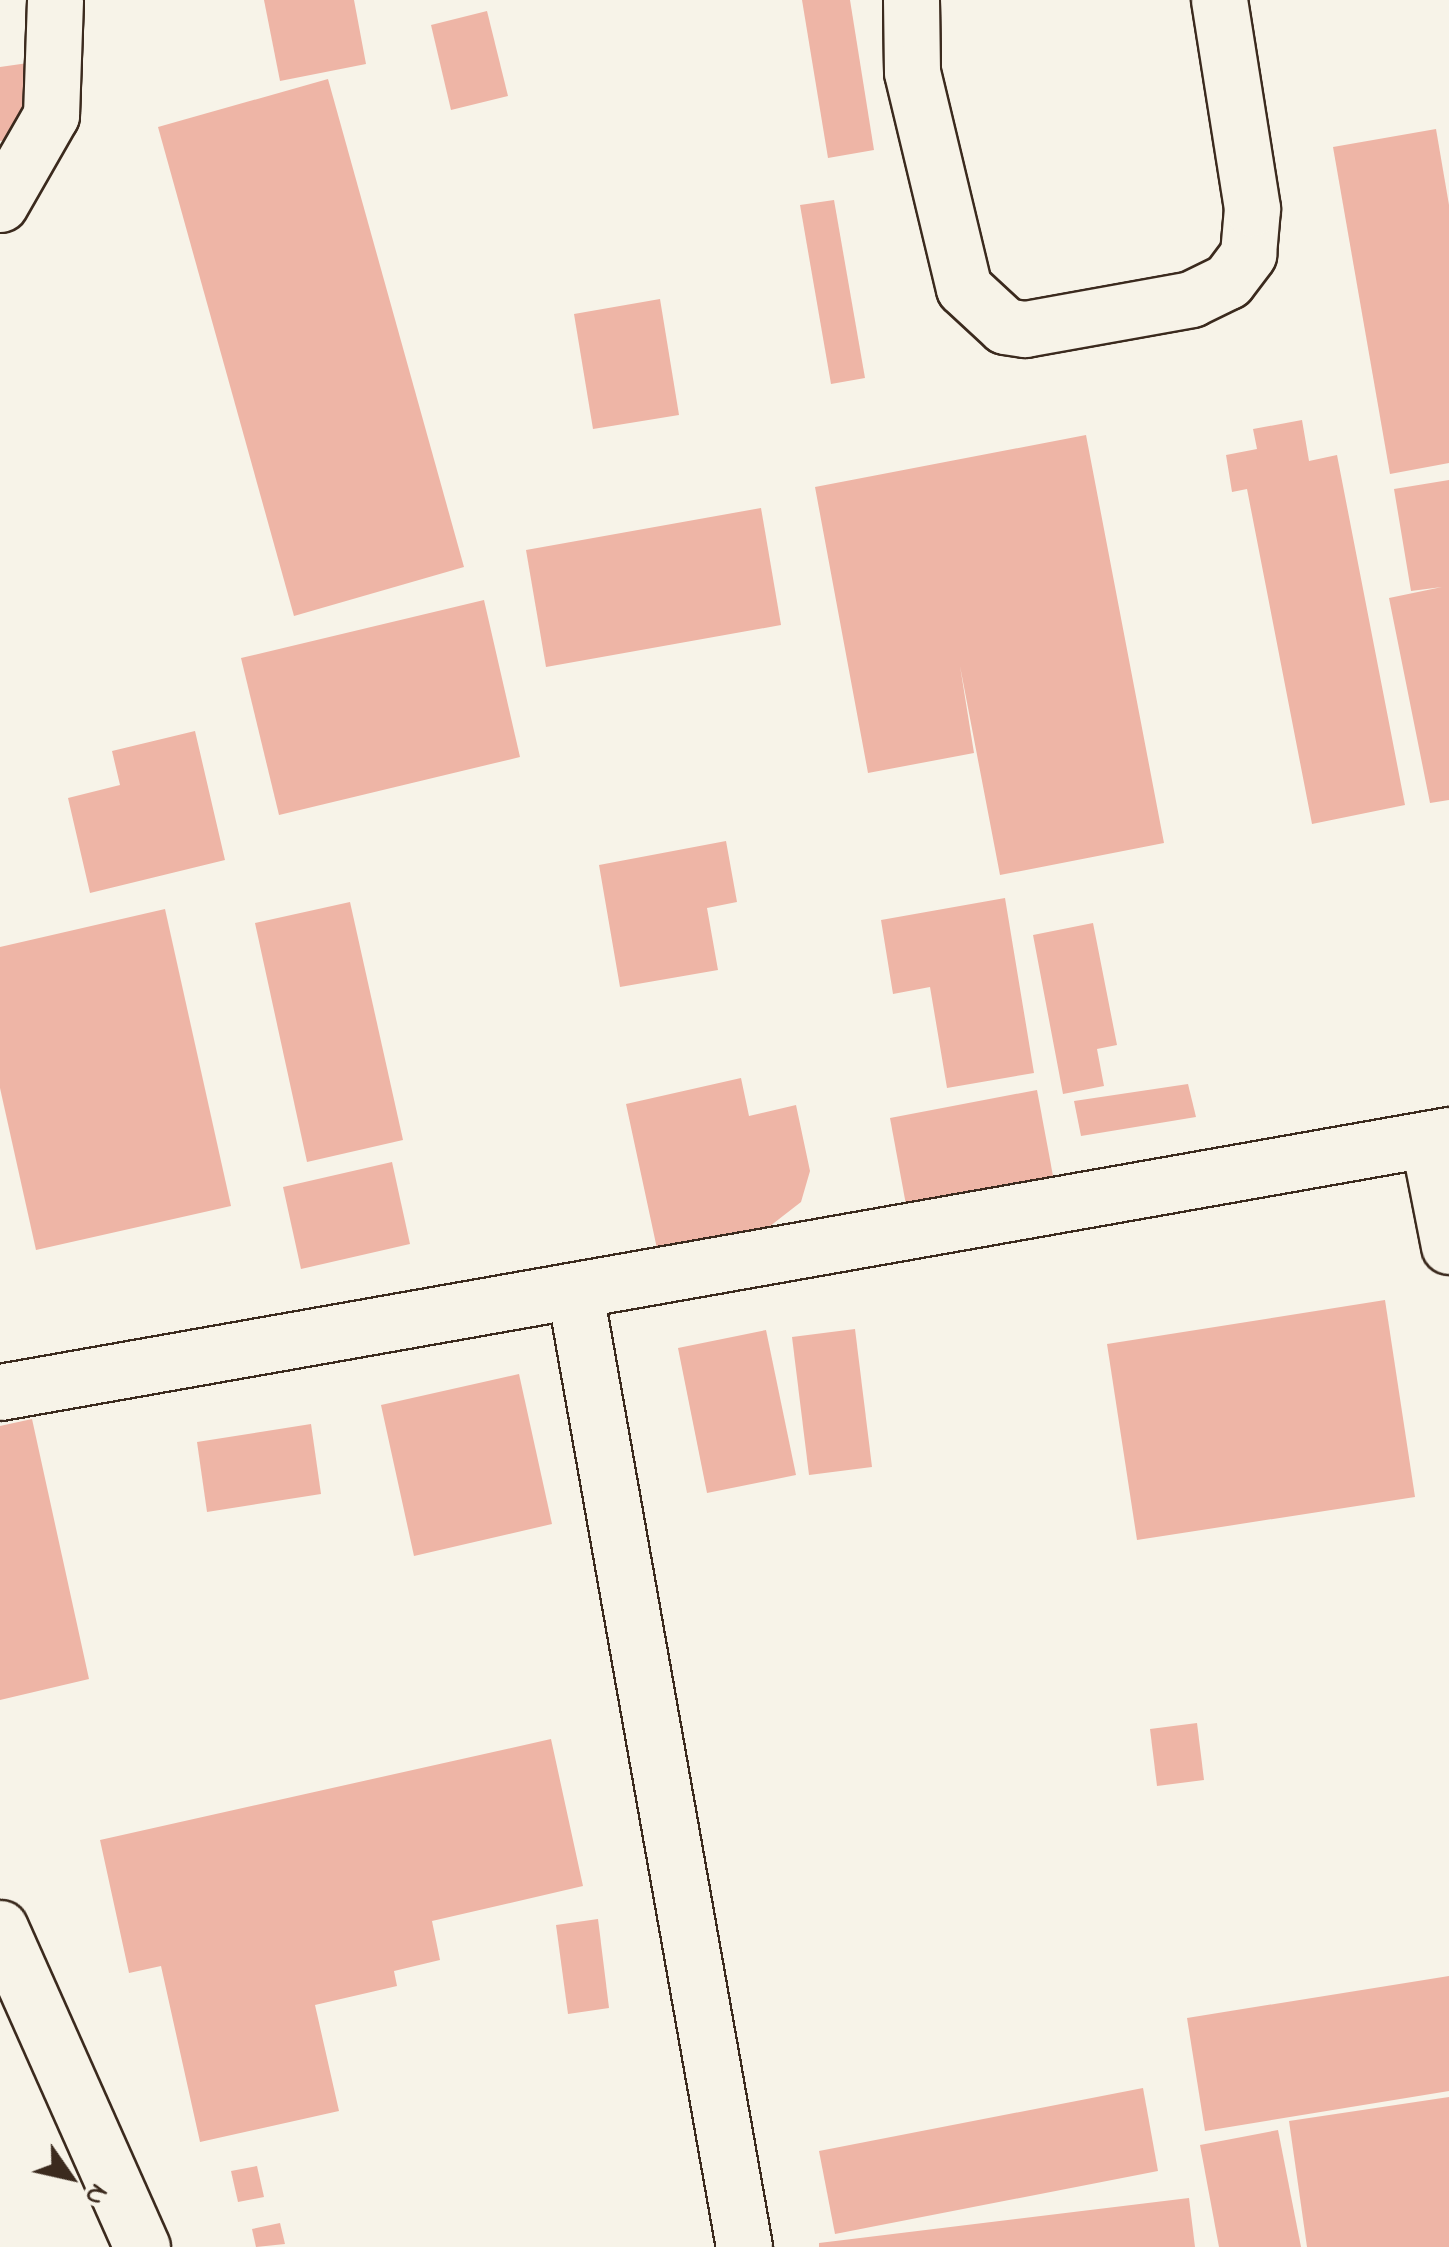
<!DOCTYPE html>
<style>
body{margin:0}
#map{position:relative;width:1449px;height:2247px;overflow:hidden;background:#f7f3e8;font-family:"Indie Flower",sans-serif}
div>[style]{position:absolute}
.building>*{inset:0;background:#eeb5a6}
.roads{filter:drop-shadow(2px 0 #3b2a1e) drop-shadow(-2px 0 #3b2a1e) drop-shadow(0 2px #3b2a1e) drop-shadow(0 -2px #3b2a1e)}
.minor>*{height:55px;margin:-27.5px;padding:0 27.5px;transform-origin:27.5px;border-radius:27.5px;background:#f7f3e8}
span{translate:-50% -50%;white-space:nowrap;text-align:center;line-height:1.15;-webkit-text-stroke:10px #f7f3e8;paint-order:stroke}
.north{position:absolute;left:20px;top:2127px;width:100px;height:100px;-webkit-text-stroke:8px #f7f3e8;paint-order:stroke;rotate:124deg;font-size:28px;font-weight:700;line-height:40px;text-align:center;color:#3b2a1e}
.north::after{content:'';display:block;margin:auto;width:35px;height:45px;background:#3b2a1e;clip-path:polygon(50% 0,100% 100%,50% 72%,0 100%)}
</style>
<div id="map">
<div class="building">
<div style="clip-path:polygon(264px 0,354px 0,366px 64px,280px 81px)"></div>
<div style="clip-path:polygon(802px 0,850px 0,874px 150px,828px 158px)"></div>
<div style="clip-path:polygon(487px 11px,508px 96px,451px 110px,431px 25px)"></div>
<div style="clip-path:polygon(28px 63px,38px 136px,0 141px,0 67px)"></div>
<div style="clip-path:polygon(328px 79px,464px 567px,294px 616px,158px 127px)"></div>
<div style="clip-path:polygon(1436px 129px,1449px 205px,1449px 463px,1390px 474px,1333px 147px)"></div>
<div style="clip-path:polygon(834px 200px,865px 378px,831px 384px,800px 205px)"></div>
<div style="clip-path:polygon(660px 299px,679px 415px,593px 429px,574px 314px)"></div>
<div style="clip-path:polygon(1302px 420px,1309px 461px,1337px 455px,1405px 805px,1312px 824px,1247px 489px,1232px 492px,1226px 455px,1257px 449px,1253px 429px)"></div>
<div style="clip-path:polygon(1086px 435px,1164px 843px,1000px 875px,960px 666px,974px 753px,868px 773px,815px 487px)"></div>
<div style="clip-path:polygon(1449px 480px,1449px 800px,1430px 803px,1389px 598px,1442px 587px,1411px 591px,1394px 489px)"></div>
<div style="clip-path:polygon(761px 508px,781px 625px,546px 667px,526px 550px)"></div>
<div style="clip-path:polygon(484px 600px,520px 757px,279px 815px,241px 658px)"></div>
<div style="clip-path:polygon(195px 731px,225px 860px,90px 893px,68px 798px,120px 785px,112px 751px)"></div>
<div style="clip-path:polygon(726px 841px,737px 902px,707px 908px,718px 970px,620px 987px,599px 865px)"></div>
<div style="clip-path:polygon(1005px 898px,1034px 1073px,947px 1088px,930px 987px,893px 994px,881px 920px)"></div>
<div style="clip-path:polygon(350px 902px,403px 1140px,307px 1162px,255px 923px)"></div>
<div style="clip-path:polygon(165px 909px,231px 1206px,36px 1250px,0 1088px,0 947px)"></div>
<div style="clip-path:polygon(1093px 923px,1117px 1045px,1097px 1049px,1104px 1086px,1063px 1094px,1033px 935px)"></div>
<div style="clip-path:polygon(741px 1078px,749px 1116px,796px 1105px,810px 1171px,801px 1202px,757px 1236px,659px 1258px,626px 1104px)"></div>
<div style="clip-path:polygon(1188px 1084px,1196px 1117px,1081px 1136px,1074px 1101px)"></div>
<div style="clip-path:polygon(1037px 1090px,1056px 1192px,909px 1221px,890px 1118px)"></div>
<div style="clip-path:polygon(392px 1162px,410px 1244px,301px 1269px,283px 1187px)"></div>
<div style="clip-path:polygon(1385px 1300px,1415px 1497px,1137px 1540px,1107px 1344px)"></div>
<div style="clip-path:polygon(855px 1329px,872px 1467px,809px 1475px,792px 1337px)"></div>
<div style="clip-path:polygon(766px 1330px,796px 1475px,707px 1493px,678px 1348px)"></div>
<div style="clip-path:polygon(519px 1374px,552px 1524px,414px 1556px,381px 1405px)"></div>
<div style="clip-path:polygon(32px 1419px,89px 1679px,0 1700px,0 1426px)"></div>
<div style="clip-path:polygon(311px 1424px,321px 1494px,207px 1512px,197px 1442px)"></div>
<div style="clip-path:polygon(1197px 1723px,1204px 1780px,1157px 1786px,1150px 1729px)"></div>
<div style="clip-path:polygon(551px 1739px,583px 1886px,432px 1921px,440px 1960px,394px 1971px,397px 1986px,315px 2005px,339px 2111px,200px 2142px,161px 1966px,129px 1973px,100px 1840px)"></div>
<div style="clip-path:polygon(598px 1919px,609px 2008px,568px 2014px,556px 1925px)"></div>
<div style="clip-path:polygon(1449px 1976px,1449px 2091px,1205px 2131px,1187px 2018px)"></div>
<div style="clip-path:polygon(1143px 2088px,1158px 2171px,835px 2234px,819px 2151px)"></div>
<div style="clip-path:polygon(1449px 2097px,1449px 2247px,1307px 2247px,1289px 2121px)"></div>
<div style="clip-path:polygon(1278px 2130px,1301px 2247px,1219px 2247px,1200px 2145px)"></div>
<div style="clip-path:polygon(257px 2166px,264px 2197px,238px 2202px,231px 2171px)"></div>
<div style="clip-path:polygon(1189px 2198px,1195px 2247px,819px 2247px,819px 2243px)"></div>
<div style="clip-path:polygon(280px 2223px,285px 2244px,256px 2247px,252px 2229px)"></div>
</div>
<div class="roads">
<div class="minor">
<div style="left:911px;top:0;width:72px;rotate:89.2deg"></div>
<div style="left:912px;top:72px;width:222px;rotate:76.5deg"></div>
<div style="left:964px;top:288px;width:56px;rotate:42.8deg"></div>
<div style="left:1005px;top:326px;width:20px;rotate:9deg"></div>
<div style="left:1025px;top:329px;width:169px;rotate:-10.2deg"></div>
<div style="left:1191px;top:299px;width:41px;rotate:-25.9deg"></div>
<div style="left:1228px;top:281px;width:34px;rotate:-53deg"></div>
<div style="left:1248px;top:254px;width:46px;rotate:-85deg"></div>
<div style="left:1252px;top:208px;width:211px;rotate:-99deg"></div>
<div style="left:0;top:204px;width:103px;rotate:-60.2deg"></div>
<div style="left:51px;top:115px;width:115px;rotate:-88deg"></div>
<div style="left:1428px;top:1139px;width:109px;rotate:78.9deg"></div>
<div style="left:575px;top:1293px;width:969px;rotate:79.95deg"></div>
<div style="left:0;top:1392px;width:1472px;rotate:-10.06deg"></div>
<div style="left:0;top:1928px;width:349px;rotate:66deg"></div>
</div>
</div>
<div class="north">N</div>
</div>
